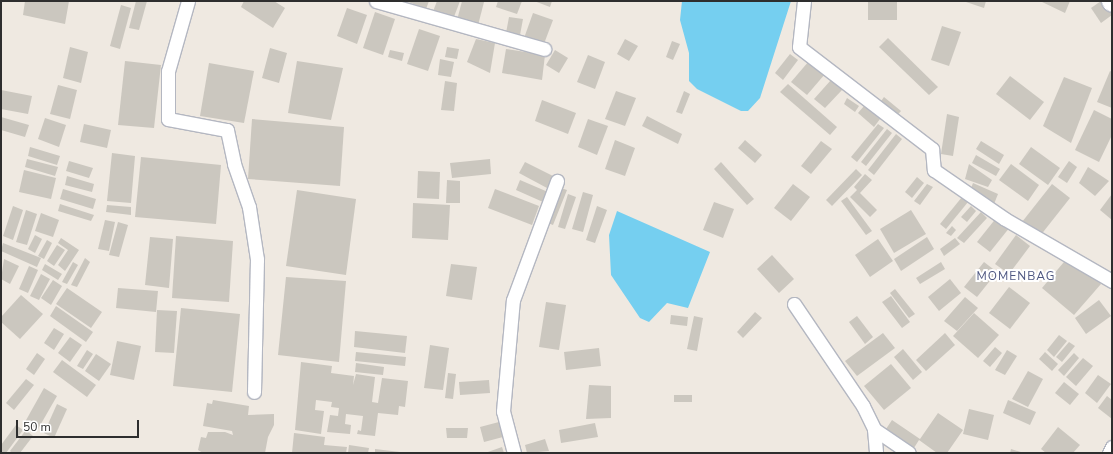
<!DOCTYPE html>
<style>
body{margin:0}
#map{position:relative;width:1113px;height:454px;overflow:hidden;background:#efe9e1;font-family:"Nunito Sans",sans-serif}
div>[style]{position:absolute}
.water>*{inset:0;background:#75cff0}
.building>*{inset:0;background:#cbc7bf}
.roads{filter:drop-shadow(1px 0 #b4b7c1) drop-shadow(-1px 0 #b4b7c1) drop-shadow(0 1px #b4b7c1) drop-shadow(0 -1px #b4b7c1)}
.street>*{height:13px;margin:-6.5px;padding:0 6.5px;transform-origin:6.5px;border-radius:6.5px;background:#fff}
.secondary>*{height:19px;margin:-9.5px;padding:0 9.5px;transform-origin:9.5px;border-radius:9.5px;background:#fff}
span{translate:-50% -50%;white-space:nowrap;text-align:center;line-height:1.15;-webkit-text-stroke:4px #fff;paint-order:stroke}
.neighbourhood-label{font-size:12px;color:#4d5680;letter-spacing:1px}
.frame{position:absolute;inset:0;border:2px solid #2e2e2e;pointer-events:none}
.scale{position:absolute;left:16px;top:420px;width:123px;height:18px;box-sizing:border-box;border:2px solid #2e2e2e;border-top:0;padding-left:5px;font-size:12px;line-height:14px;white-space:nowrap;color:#2e2e2e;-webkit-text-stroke:3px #fff;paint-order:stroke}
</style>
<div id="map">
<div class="water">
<div style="clip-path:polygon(682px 1px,791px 1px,760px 98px,748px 111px,741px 111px,697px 89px,689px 81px,689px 53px,680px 20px)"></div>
<div style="clip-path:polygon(617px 211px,710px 252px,688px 308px,667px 303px,649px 322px,640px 318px,611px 275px,609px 235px)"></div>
</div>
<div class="building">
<div style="clip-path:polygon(25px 1px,69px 1px,65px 24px,23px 15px)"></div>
<div style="clip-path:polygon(136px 1px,147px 1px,139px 30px,129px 28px)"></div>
<div style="clip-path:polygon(244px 1px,274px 1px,285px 8px,273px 28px,241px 7px)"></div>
<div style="clip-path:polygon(406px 1px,429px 1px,426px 9px)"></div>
<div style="clip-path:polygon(437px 1px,460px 1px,449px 30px,429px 22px)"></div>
<div style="clip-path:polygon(462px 1px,484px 2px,476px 33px,455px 28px)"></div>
<div style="clip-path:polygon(498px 1px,522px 1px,517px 14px,496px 7px)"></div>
<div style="clip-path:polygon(534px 1px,552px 1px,550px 7px)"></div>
<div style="clip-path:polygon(868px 1px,897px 1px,897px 20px,868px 20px)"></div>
<div style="clip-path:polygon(963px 1px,986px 1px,984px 8px)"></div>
<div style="clip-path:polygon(1040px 1px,1070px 1px,1065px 13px)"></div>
<div style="clip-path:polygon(1101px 1px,1105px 1px,1112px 15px,1101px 23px,1091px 8px)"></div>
<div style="clip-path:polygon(121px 5px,131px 8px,120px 49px,110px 46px)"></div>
<div style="clip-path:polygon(347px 8px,367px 15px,357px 44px,337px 36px)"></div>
<div style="clip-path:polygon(375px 12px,395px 19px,383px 55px,363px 48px)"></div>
<div style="clip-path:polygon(533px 13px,553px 20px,542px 49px,523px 41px)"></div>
<div style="clip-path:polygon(509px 17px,523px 19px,520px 35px,506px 33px)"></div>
<div style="clip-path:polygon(942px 26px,961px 32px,949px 66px,931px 60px)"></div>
<div style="clip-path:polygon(419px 29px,440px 36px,428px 71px,407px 64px)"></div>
<div style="clip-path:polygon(888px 38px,938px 87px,929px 95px,879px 47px)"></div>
<div style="clip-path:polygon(476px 39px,495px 43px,490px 73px,467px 62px)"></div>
<div style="clip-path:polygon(625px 39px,638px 46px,629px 61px,617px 54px)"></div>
<div style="clip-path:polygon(672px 41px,680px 44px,673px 60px,666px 57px)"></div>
<div style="clip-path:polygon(70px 47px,88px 52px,81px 83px,63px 78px)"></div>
<div style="clip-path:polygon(447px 47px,459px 49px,457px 59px,445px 57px)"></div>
<div style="clip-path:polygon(270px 48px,287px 53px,279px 83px,262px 78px)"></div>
<div style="clip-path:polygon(506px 49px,545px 55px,542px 80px,502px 73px)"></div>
<div style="clip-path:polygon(390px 50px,404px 53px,402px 61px,388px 57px)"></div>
<div style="clip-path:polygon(555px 50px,568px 58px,559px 73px,546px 65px)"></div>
<div style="clip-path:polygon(790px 54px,798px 60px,783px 80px,775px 73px)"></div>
<div style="clip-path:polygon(588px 55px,605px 62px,595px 89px,577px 82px)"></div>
<div style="clip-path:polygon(440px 59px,454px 62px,451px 77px,438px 75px)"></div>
<div style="clip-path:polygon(125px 61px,161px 65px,154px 128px,118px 125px)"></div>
<div style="clip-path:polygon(297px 61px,343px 68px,331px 120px,288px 113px)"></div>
<div style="clip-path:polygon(809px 61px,825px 74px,807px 95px,791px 82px)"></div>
<div style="clip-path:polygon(209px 63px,254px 71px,244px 123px,200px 116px)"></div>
<div style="clip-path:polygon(1110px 71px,1112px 72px,1112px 108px,1097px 102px)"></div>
<div style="clip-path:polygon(1010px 76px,1044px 102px,1030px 120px,996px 94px)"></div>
<div style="clip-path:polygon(1064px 77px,1092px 88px,1071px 143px,1043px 126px)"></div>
<div style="clip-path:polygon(831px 80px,842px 90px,825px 108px,814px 99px)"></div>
<div style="clip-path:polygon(445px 81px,457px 83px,454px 111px,441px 110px)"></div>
<div style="clip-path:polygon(788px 84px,837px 127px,830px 135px,780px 92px)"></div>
<div style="clip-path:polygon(58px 85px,77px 90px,70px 119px,50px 114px)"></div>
<div style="clip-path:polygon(1px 90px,32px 96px,28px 114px,1px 109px)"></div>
<div style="clip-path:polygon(616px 91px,636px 98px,625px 126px,605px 119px)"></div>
<div style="clip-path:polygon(684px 91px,690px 94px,682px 114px,676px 112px)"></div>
<div style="clip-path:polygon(884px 97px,901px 111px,892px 121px,876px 108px)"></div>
<div style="clip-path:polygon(847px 98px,859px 106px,855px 112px,844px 104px)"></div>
<div style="clip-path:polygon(542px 100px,576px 113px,568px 134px,535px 121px)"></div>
<div style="clip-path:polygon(864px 106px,880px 119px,874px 127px,858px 113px)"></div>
<div style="clip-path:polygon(1094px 110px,1112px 119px,1112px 135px,1099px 162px,1075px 150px)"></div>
<div style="clip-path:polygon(947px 114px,959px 117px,953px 156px,941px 154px)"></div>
<div style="clip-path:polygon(647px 116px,682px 134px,678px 144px,642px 126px)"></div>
<div style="clip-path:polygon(1px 117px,29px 125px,25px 137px,1px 130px)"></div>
<div style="clip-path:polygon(45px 118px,66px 125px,59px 147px,38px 139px)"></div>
<div style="clip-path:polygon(252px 119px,344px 127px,340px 186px,248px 179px)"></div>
<div style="clip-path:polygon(588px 119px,608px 126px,597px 155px,578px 147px)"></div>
<div style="clip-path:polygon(84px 124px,111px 130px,107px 148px,80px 142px)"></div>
<div style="clip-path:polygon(878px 124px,884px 128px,857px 162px,851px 157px)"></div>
<div style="clip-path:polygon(887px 129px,892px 133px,866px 166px,861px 162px)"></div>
<div style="clip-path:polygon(896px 134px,902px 139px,874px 175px,868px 170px)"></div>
<div style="clip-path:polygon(615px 140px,635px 148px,625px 176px,605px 169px)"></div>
<div style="clip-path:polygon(745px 140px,762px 155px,755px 163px,738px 148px)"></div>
<div style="clip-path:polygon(821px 141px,832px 149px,811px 174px,801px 166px)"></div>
<div style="clip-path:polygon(981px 141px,1004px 155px,999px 164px,976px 149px)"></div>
<div style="clip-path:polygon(30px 147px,60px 156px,57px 165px,28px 156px)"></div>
<div style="clip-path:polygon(1031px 147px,1060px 168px,1048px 185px,1019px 164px)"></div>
<div style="clip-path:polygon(112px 153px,135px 156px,131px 203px,107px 201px)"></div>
<div style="clip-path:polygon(976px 155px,1000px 169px,996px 176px,972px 163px)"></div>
<div style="clip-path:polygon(141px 157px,221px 165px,216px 224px,135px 217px)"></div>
<div style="clip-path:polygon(27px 159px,58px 167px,55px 176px,25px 167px)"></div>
<div style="clip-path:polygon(490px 159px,491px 174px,452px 178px,450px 163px)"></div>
<div style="clip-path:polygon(69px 161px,93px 168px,89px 178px,66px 171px)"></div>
<div style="clip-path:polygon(1069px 161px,1077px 167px,1067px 183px,1058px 177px)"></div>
<div style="clip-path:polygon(525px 162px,553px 176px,547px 188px,519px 173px)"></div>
<div style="clip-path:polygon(721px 162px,754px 199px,747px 205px,714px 169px)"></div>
<div style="clip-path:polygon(969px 164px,992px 180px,988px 187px,965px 179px)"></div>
<div style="clip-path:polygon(1011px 164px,1039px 185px,1028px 201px,999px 180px)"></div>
<div style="clip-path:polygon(1088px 167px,1109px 181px,1095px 196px,1079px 183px)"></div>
<div style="clip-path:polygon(856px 169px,862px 175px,832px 206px,826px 200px)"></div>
<div style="clip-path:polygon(24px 170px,56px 178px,51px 199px,19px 192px)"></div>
<div style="clip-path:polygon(418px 171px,440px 172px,439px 199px,417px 198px)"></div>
<div style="clip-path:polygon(865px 174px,872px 180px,860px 193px,877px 210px,870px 217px,850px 197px,857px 190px,854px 187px)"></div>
<div style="clip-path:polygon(67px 176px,94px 184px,92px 192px,65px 185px)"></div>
<div style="clip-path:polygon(917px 177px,924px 183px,912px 198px,905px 192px)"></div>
<div style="clip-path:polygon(447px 180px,460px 181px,460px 203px,446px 203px)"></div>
<div style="clip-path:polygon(520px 180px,548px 192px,543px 202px,516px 190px)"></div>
<div style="clip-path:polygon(973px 183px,998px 194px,994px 204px,969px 194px)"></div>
<div style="clip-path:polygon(793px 184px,810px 197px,791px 221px,774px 208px)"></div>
<div style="clip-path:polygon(927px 184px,933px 187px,920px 205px,914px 201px)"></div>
<div style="clip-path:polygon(1052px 184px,1070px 198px,1040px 236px,1022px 222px)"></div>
<div style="clip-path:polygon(558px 187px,567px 190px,553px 225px,545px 222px)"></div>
<div style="clip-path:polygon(63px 189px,96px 199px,93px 209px,60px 199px)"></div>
<div style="clip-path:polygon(495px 189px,539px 206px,532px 225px,488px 208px)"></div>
<div style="clip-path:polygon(297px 190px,356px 199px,346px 275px,286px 266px)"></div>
<div style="clip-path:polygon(583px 192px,593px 195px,583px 232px,572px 229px)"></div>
<div style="clip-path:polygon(568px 194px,576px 197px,565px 229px,558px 227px)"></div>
<div style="clip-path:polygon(1112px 194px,1112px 220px,1100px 210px)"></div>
<div style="clip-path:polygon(847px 197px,872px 231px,866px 235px,841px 201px)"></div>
<div style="clip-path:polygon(962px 197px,968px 202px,946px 229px,940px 224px)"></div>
<div style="clip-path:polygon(714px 202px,734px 209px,723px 238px,703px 230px)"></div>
<div style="clip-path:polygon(413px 203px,450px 205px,448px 240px,412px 238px)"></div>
<div style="clip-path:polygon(60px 204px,94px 215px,91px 221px,58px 211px)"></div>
<div style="clip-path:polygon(107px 205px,131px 207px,131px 215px,106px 212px)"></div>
<div style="clip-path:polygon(13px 206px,23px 210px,13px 240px,3px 236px)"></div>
<div style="clip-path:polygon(597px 206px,607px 210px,595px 243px,586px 240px)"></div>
<div style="clip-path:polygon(971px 206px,976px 211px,967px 222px,961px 217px)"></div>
<div style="clip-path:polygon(26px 210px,37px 214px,27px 245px,16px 242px)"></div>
<div style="clip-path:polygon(911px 210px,926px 234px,894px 253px,880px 229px)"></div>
<div style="clip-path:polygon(981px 212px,987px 218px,964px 243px,957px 238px)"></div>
<div style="clip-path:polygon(41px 213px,59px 220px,53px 237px,35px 231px)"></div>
<div style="clip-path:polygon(997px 217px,1010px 227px,990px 252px,977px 242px)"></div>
<div style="clip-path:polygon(105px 220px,115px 222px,109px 251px,98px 249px)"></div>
<div style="clip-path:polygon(118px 222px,128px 225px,119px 257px,109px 255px)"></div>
<div style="clip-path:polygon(952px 226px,956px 230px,951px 236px,946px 233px)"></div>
<div style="clip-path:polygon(35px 235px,42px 239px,35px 253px,28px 249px)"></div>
<div style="clip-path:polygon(1016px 235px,1030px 246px,1009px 274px,995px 264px)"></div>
<div style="clip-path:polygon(176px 236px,233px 241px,229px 302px,172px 298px)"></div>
<div style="clip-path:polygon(150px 237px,173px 239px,169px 288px,145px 285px)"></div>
<div style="clip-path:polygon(927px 237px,934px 249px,901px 271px,894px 259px)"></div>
<div style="clip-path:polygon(61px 238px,79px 250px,65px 271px,58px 265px,68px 250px,58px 243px)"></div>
<div style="clip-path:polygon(955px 238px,960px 244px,944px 256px,940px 249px)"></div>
<div style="clip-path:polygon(878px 239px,893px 261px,870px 277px,855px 255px)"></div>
<div style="clip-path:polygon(47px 240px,52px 243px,44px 259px,38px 256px)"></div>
<div style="clip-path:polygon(3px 243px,41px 258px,37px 267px,1px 251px)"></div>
<div style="clip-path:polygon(57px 245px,65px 250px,54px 266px,47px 261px)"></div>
<div style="clip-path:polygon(772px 255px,794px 279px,779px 293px,757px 269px)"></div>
<div style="clip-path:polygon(1069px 256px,1101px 284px,1074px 315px,1042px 288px)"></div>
<div style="clip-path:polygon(85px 258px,90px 262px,77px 287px,71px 285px)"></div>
<div style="clip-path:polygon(4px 259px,19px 266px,10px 284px,1px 279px)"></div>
<div style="clip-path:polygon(73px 262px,78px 265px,67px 284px,62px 282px)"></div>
<div style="clip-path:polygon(941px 262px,945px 269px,920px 284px,916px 278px)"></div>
<div style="clip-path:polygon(984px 262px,997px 272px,977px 297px,964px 287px)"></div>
<div style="clip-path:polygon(45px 264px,62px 274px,58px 280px,42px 270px)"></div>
<div style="clip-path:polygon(451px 264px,477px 267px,472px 300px,446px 296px)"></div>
<div style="clip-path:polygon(29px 266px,38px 270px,28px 293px,19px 289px)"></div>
<div style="clip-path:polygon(41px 274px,50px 279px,39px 300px,30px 296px)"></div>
<div style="clip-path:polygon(286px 277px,346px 281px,339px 362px,278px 355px)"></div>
<div style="clip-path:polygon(950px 279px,961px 293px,939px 311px,928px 297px)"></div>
<div style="clip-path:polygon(53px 280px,62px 286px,51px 305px,41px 298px)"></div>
<div style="clip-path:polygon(1009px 287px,1030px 303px,1010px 329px,989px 313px)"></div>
<div style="clip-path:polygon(67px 288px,102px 312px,91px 328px,56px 304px)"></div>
<div style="clip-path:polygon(118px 288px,158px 291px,156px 312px,116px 308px)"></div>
<div style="clip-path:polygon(895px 289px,915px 314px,909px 318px,890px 293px)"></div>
<div style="clip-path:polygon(21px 295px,43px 314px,20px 339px,1px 322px,1px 317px)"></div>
<div style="clip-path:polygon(891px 296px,910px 322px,902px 328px,882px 302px)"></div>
<div style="clip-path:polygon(965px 297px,978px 308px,957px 331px,944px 321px)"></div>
<div style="clip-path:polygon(1099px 300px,1111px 316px,1086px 334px,1075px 318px)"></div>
<div style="clip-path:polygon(546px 302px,566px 305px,559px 350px,539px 347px)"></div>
<div style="clip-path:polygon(56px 306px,93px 332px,86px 342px,50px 316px)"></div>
<div style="clip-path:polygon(181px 308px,240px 314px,232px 392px,173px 386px)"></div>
<div style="clip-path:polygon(157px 310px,177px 311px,174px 353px,155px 352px)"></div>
<div style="clip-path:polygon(755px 312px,762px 318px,743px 338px,737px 332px)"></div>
<div style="clip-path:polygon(974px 313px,999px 335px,978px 358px,953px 336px)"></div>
<div style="clip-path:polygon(671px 315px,688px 317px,687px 326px,670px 324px)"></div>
<div style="clip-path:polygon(694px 316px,703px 318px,697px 351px,687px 349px)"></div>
<div style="clip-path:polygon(857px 316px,873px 337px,865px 344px,849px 322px)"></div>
<div style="clip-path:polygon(54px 328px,64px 334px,54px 350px,44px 343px)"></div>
<div style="clip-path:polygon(355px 331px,407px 336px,405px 353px,354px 347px)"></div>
<div style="clip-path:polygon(883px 333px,895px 348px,857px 376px,845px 361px)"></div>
<div style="clip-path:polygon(945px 333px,955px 345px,926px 371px,916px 360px)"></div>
<div style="clip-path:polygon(1059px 335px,1067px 341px,1054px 357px,1047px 350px)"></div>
<div style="clip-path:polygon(70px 337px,82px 345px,70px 362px,58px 353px)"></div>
<div style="clip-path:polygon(117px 341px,141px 346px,134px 380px,110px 375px)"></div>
<div style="clip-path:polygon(1069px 342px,1075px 346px,1062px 362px,1056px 357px)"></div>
<div style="clip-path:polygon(430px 345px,449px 348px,443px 390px,424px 388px)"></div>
<div style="clip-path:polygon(995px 347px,1002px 353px,990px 367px,983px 361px)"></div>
<div style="clip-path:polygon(599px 348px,601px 366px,566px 370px,564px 352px)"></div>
<div style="clip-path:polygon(903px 349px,922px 372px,913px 380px,894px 357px)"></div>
<div style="clip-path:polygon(87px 350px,93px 354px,83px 369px,77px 366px)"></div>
<div style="clip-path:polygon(1007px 350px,1017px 356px,1005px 375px,995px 370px)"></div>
<div style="clip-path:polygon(356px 352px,406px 357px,405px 366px,355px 361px)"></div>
<div style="clip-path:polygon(1045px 352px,1058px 364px,1052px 371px,1039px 359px)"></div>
<div style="clip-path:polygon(37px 353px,45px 359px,34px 375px,26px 369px)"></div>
<div style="clip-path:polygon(1074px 353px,1079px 358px,1064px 376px,1058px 370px)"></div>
<div style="clip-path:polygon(96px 354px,111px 364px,99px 381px,85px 371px)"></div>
<div style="clip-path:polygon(1083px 358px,1093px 366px,1076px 386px,1066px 377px)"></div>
<div style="clip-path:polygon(62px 360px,96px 385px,87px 397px,53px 372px)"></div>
<div style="clip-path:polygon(301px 362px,332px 366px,331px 373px,354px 376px,353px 385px,356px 374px,375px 377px,372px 402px,378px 403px,382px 378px,408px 381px,405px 407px,399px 406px,398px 415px,378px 413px,375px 436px,357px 434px,358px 430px,361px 431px,363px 416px,346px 414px,345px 424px,351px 425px,350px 434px,327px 432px,330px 415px,338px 416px,339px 408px,331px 407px,332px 402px,316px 400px,315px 410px,324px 411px,321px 434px,295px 430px)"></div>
<div style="clip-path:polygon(356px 363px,384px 367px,383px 375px,355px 372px)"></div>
<div style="clip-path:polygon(891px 364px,911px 388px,884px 410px,864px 386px)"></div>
<div style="clip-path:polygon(1028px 371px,1043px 379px,1028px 407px,1012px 399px)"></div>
<div style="clip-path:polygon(448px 373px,456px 374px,453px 399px,445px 398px)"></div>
<div style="clip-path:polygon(1098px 375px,1111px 384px,1097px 403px,1085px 393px)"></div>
<div style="clip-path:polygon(26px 379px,34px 385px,14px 410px,6px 403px)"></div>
<div style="clip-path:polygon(489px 380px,490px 393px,460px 395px,459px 382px)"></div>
<div style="clip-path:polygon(1064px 382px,1079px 394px,1070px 405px,1055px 393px)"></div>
<div style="clip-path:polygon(589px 385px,611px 386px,611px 418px,586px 419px)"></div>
<div style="clip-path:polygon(44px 388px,57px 396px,38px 429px,25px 422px)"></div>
<div style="clip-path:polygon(674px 395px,692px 395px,692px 402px,674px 402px)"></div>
<div style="clip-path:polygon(1107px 396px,1112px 400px,1112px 419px,1098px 408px)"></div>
<div style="clip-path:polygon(213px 400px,249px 406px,248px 415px,274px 414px,274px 425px,268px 437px,265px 453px,203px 453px,198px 450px,201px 437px,206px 438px,208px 432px,225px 432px,233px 435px,232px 431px,203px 426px,207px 403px,212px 404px)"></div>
<div style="clip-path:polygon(1008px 400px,1036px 412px,1030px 425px,1003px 413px)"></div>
<div style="clip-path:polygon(57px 404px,67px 409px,54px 438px,44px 433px)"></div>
<div style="clip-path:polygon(969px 409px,994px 415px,988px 440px,963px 434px)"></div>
<div style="clip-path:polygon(938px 413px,963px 430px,947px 453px,937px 453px,919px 440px,912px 451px,884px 432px,892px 420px,920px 439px)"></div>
<div style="clip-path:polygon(499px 422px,503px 437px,484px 442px,480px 427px)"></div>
<div style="clip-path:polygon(595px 423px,598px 437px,561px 443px,559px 430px)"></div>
<div style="clip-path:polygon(16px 425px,23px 430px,6px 453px,2px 453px,1px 445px)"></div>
<div style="clip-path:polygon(1058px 427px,1080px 445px,1073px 453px,1046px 453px,1041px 449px)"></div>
<div style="clip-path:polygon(446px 428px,468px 428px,467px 438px,447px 438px)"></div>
<div style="clip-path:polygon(26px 430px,33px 436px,20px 453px,12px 453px,10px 451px)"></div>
<div style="clip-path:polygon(294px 433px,325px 437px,324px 445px,347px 447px,346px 453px,292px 453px)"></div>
<div style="clip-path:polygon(545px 439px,549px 451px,527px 453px,525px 445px)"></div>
<div style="clip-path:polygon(349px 445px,369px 448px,368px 453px,348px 453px)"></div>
<div style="clip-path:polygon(502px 447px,504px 453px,485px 453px)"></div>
<div style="clip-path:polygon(375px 449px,400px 452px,400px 453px,375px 453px)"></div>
<div style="clip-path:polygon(1011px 449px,1024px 453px,1010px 453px)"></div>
</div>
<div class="roads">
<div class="street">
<div style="left:188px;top:1px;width:73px;rotate:105.9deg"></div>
<div style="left:168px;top:71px;width:48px;rotate:90deg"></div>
<div style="left:168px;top:119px;width:60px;rotate:10.6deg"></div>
<div style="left:227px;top:130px;width:35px;rotate:78deg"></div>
<div style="left:234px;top:164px;width:46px;rotate:70.8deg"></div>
<div style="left:249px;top:207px;width:53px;rotate:81.3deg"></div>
<div style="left:257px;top:259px;width:133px;rotate:91.3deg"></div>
<div style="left:376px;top:1px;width:175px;rotate:15.9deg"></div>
<div style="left:804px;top:1px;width:46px;rotate:96.2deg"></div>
<div style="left:799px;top:47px;width:168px;rotate:37.5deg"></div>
<div style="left:932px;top:149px;width:21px;rotate:85deg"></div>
<div style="left:934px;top:170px;width:86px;rotate:34.6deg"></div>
<div style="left:1005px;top:219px;width:124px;rotate:30.1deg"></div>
<div style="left:794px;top:304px;width:123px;rotate:55.9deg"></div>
<div style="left:863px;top:406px;width:25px;rotate:64deg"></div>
<div style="left:874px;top:429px;width:24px;rotate:85deg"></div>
<div style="left:874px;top:429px;width:42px;rotate:34.4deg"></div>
<div style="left:514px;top:453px;width:43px;rotate:-104.7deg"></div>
<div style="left:503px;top:411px;width:111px;rotate:-84.9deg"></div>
<div style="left:513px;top:300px;width:127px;rotate:-69.7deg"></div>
<div style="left:1109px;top:453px;width:7px;rotate:-63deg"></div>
</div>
<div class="secondary">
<div style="left:1111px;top:1px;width:1px;rotate:45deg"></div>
</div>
</div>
<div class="neighbourhood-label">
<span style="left:1016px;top:277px">MOMENBAG</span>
</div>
<div class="frame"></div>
<div class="scale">50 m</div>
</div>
